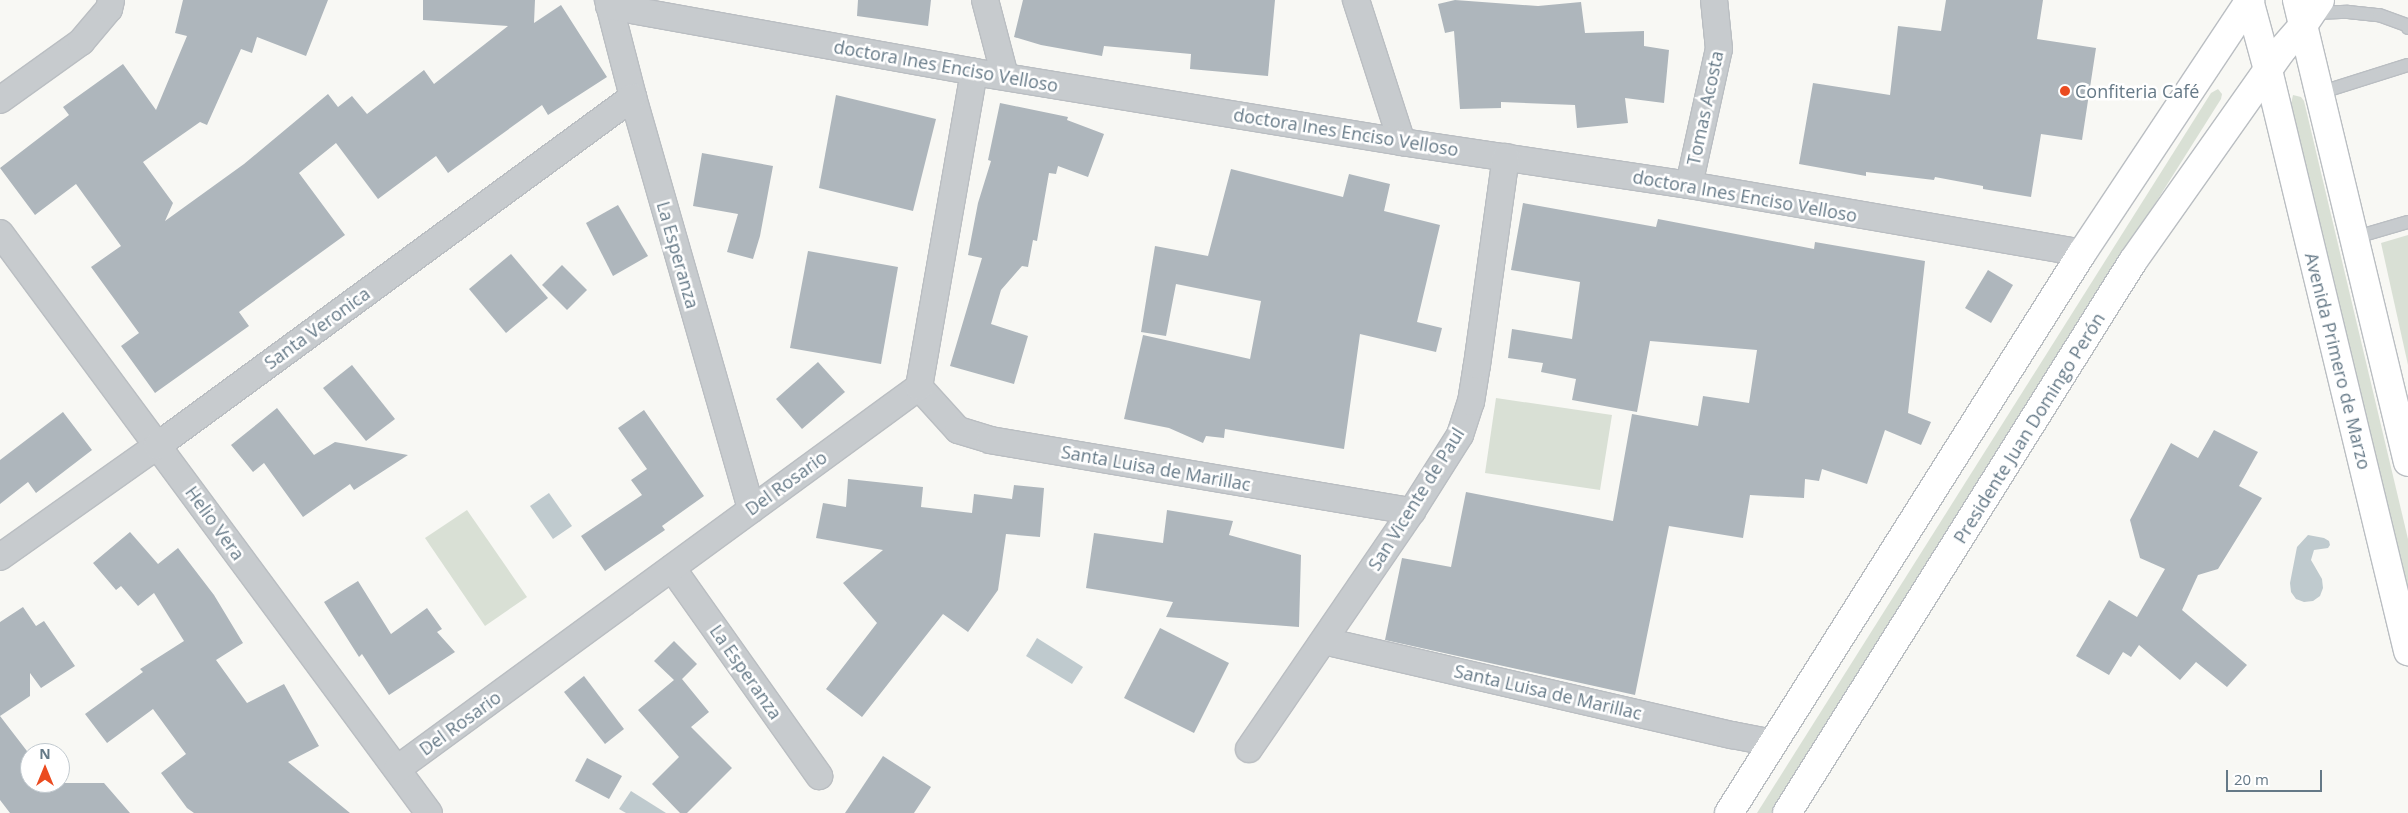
<!DOCTYPE html>
<meta charset="utf-8">
<style>
body{margin:0}
#map{position:relative;width:2408px;height:813px;overflow:hidden;background:#f8f8f4;font-family:"Open Sans",sans-serif}
div>[style]{position:absolute}
.green>*{inset:0;background:#d9e0d5}
.water>*{inset:0;background:#bfcace}
.building>*{inset:0;background:#aeb6bc}
.roads{filter:drop-shadow(1px 0 #babec2) drop-shadow(-1px 0 #babec2) drop-shadow(0 1px #babec2) drop-shadow(0 -1px #babec2)}
.lane>*{height:12px;margin:-6px;padding:0 6px;transform-origin:6px;border-radius:6px;background:#c7cbce}
.street>*{height:26px;margin:-13px;padding:0 13px;transform-origin:13px;border-radius:13px;background:#c7cbce}
.primary>*{height:28px;margin:-14px;padding:0 14px;transform-origin:14px;border-radius:14px;background:#fff}
.dots>*{width:14px;height:14px;translate:-50% -50%;box-sizing:border-box;border:2px solid #fff;border-radius:50%}
span{translate:-50% -50%;white-space:nowrap;text-align:center;line-height:1.15;-webkit-text-stroke:5px #fff;paint-order:stroke}
.street-label{font-size:18px;color:#657987}
.poi-label{font-size:18px;color:#657987}
.left{translate:0 -50%;text-align:left}
.north{position:absolute;left:20px;top:743px;width:50px;height:50px;box-sizing:border-box;background:#fff;border:1px solid #c1c9cf;border-radius:50%;rotate:0deg;font-size:14px;font-weight:700;line-height:20px;text-align:center;color:#657987}
.north::after{content:'';display:block;margin:auto;width:18px;height:22px;background:#eb4b20;clip-path:polygon(50% 0,100% 100%,50% 72%,0 100%)}
.scale{position:absolute;left:2226px;top:770px;width:96px;height:22px;box-sizing:border-box;border:2px solid #657987;border-top:0;padding-left:6px;font-size:15px;line-height:18px;white-space:nowrap;color:#657987;-webkit-text-stroke:4px #fff;paint-order:stroke}
</style>
<div id="map">
<div class="green">
<div style="clip-path:polygon(2218px 89px,2222px 94px,2221px 99px,1771px 813px,1757px 813px,2211px 93px)"></div>
<div style="clip-path:polygon(2293px 95px,2301px 97px,2304px 101px,2408px 539px,2408px 596px,2291px 104px)"></div>
<div style="clip-path:polygon(2408px 235px,2408px 365px,2381px 243px)"></div>
<div style="clip-path:polygon(1496px 398px,1612px 415px,1600px 490px,1485px 473px)"></div>
<div style="clip-path:polygon(467px 510px,527px 597px,485px 626px,425px 538px)"></div>
</div>
<div class="water">
<div style="clip-path:polygon(549px 493px,572px 526px,553px 539px,530px 506px)"></div>
<div style="clip-path:polygon(2308px 535px,2324px 538px,2329px 541px,2330px 545px,2328px 548px,2314px 550px,2311px 560px,2322px 579px,2323px 588px,2320px 596px,2313px 601px,2304px 602px,2296px 599px,2291px 592px,2290px 583px,2297px 547px)"></div>
<div style="clip-path:polygon(1037px 638px,1083px 667px,1072px 684px,1026px 656px)"></div>
<div style="clip-path:polygon(631px 791px,666px 813px,626px 813px,619px 809px)"></div>
</div>
<div class="building">
<div style="clip-path:polygon(183px 0,328px 0,306px 56px,257px 37px,252px 53px,241px 49px,207px 125px,200px 122px,143px 162px,173px 203px,165px 221px,244px 164px,328px 94px,338px 107px,352px 96px,367px 114px,424px 70px,434px 84px,508px 26px,423px 20px,423px 0,535px 0,534px 23px,561px 5px,607px 77px,548px 115px,542px 105px,448px 173px,436px 156px,378px 199px,336px 143px,299px 173px,345px 235px,239px 312px,249px 326px,155px 393px,121px 346px,139px 333px,91px 267px,121px 246px,76px 184px,35px 215px,0 168px,69px 115px,63px 107px,123px 64px,156px 110px,187px 36px,175px 33px)"></div>
<div style="clip-path:polygon(858px 0,931px 0,928px 26px,857px 16px)"></div>
<div style="clip-path:polygon(1023px 0,1275px 0,1268px 76px,1190px 69px,1191px 54px,1104px 46px,1102px 56px,1041px 45px,1014px 37px)"></div>
<div style="clip-path:polygon(1455px 0,1538px 6px,1581px 2px,1585px 33px,1644px 31px,1644px 46px,1669px 50px,1664px 103px,1625px 98px,1628px 123px,1577px 128px,1575px 105px,1501px 102px,1501px 108px,1460px 109px,1454px 31px,1445px 33px,1438px 4px)"></div>
<div style="clip-path:polygon(1946px 0,2043px 0,2037px 39px,2096px 48px,2082px 140px,2041px 134px,2031px 197px,1983px 189px,1983px 186px,1935px 177px,1934px 180px,1866px 172px,1866px 176px,1799px 164px,1813px 83px,1890px 95px,1898px 26px,1941px 31px)"></div>
<div style="clip-path:polygon(836px 95px,936px 119px,913px 211px,819px 188px)"></div>
<div style="clip-path:polygon(1000px 103px,1068px 117px,1067px 120px,1104px 134px,1088px 177px,1058px 166px,1056px 174px,1049px 173px,1037px 241px,1033px 240px,1028px 267px,1022px 266px,1001px 290px,991px 324px,1028px 336px,1014px 384px,950px 366px,982px 258px,968px 255px,978px 203px,991px 161px,988px 160px)"></div>
<div style="clip-path:polygon(702px 153px,773px 166px,760px 236px,753px 259px,727px 252px,738px 214px,693px 206px)"></div>
<div style="clip-path:polygon(1231px 169px,1343px 197px,1349px 174px,1390px 184px,1384px 211px,1440px 225px,1417px 322px,1442px 328px,1436px 352px,1360px 334px,1344px 449px,1225px 429px,1224px 438px,1206px 436px,1203px 443px,1169px 428px,1124px 419px,1143px 335px,1250px 359px,1261px 301px,1176px 284px,1166px 336px,1141px 332px,1155px 246px,1208px 256px)"></div>
<div style="clip-path:polygon(1523px 203px,1656px 227px,1658px 219px,1814px 249px,1815px 242px,1925px 261px,1908px 413px,1931px 422px,1921px 445px,1885px 430px,1867px 484px,1822px 469px,1819px 481px,1805px 479px,1804px 498px,1750px 495px,1743px 538px,1669px 526px,1635px 695px,1385px 640px,1402px 558px,1451px 567px,1466px 492px,1613px 521px,1632px 414px,1698px 426px,1703px 396px,1749px 403px,1757px 350px,1650px 341px,1637px 412px,1572px 400px,1576px 379px,1541px 372px,1543px 363px,1508px 358px,1512px 329px,1572px 339px,1580px 282px,1511px 270px)"></div>
<div style="clip-path:polygon(618px 205px,648px 256px,613px 276px,586px 223px)"></div>
<div style="clip-path:polygon(808px 251px,898px 267px,881px 364px,790px 348px)"></div>
<div style="clip-path:polygon(511px 254px,548px 298px,506px 333px,469px 289px)"></div>
<div style="clip-path:polygon(562px 265px,587px 290px,567px 310px,542px 285px)"></div>
<div style="clip-path:polygon(1988px 270px,2013px 285px,1991px 323px,1965px 308px)"></div>
<div style="clip-path:polygon(818px 362px,845px 392px,802px 429px,776px 399px)"></div>
<div style="clip-path:polygon(352px 365px,395px 419px,366px 441px,323px 388px)"></div>
<div style="clip-path:polygon(277px 408px,314px 455px,335px 442px,408px 455px,354px 490px,350px 484px,303px 517px,264px 463px,253px 472px,231px 445px)"></div>
<div style="clip-path:polygon(644px 410px,704px 496px,662px 526px,665px 530px,605px 571px,581px 536px,642px 495px,631px 480px,647px 469px,618px 428px)"></div>
<div style="clip-path:polygon(63px 412px,92px 450px,36px 493px,28px 482px,0 504px,0 460px)"></div>
<div style="clip-path:polygon(2214px 430px,2258px 452px,2239px 486px,2262px 498px,2218px 569px,2198px 575px,2182px 610px,2247px 665px,2227px 687px,2196px 662px,2180px 680px,2139px 645px,2131px 657px,2123px 652px,2109px 675px,2076px 656px,2109px 600px,2137px 617px,2165px 569px,2140px 558px,2130px 520px,2171px 443px,2198px 458px)"></div>
<div style="clip-path:polygon(848px 479px,923px 487px,921px 507px,972px 513px,974px 494px,1012px 499px,1014px 485px,1044px 488px,1040px 537px,1006px 534px,998px 590px,968px 632px,943px 614px,862px 717px,826px 689px,877px 623px,843px 583px,883px 550px,816px 538px,823px 503px,846px 507px)"></div>
<div style="clip-path:polygon(1167px 510px,1233px 521px,1229px 535px,1301px 555px,1299px 627px,1166px 617px,1173px 602px,1086px 588px,1094px 533px,1163px 543px)"></div>
<div style="clip-path:polygon(130px 532px,158px 564px,178px 548px,214px 595px,243px 643px,216px 660px,247px 703px,284px 684px,319px 746px,288px 762px,350px 813px,194px 813px,187px 808px,161px 773px,186px 754px,153px 709px,107px 743px,85px 714px,143px 672px,140px 669px,184px 641px,154px 593px,138px 606px,121px 586px,116px 590px,93px 563px)"></div>
<div style="clip-path:polygon(358px 581px,391px 634px,427px 608px,442px 629px,437px 632px,455px 652px,389px 695px,362px 654px,359px 657px,324px 602px)"></div>
<div style="clip-path:polygon(23px 607px,36px 626px,44px 621px,75px 666px,41px 688px,30px 673px,30px 696px,0 716px,30px 755px,30px 783px,104px 783px,130px 813px,10px 813px,0 800px,0 622px)"></div>
<div style="clip-path:polygon(1160px 628px,1229px 663px,1194px 733px,1124px 698px)"></div>
<div style="clip-path:polygon(674px 641px,697px 664px,682px 679px,709px 712px,691px 727px,732px 768px,687px 813px,680px 813px,652px 784px,679px 757px,638px 710px,674px 680px,654px 661px)"></div>
<div style="clip-path:polygon(584px 676px,624px 729px,605px 744px,564px 692px)"></div>
<div style="clip-path:polygon(883px 756px,931px 787px,914px 813px,845px 813px)"></div>
<div style="clip-path:polygon(587px 758px,622px 776px,609px 799px,575px 781px)"></div>
</div>
<div class="roads">
<div class="lane">
<div style="left:2312px;top:13px;width:36px;rotate:-2deg"></div>
<div style="left:2348px;top:12px;width:31px;rotate:6deg"></div>
<div style="left:2379px;top:15px;width:30px;rotate:20deg"></div>
<div style="left:2407px;top:25px;width:3px;rotate:72deg"></div>
<div style="left:2319px;top:93px;width:93px;rotate:-17.5deg"></div>
<div style="left:2353px;top:238px;width:57px;rotate:-16.2deg"></div>
</div>
<div class="street">
<div style="left:608px;top:0;width:100px;rotate:75.5deg"></div>
<div style="left:633px;top:97px;width:429px;rotate:74deg"></div>
<div style="left:985px;top:0;width:79px;rotate:75.3deg"></div>
<div style="left:1356px;top:0;width:149px;rotate:72.1deg"></div>
<div style="left:609px;top:6px;width:371px;rotate:10.2deg"></div>
<div style="left:974px;top:72px;width:434px;rotate:9.3deg"></div>
<div style="left:1402px;top:142px;width:290px;rotate:8.5deg"></div>
<div style="left:1689px;top:185px;width:399px;rotate:9.8deg"></div>
<div style="left:0;top:100px;width:100px;rotate:-35.6deg"></div>
<div style="left:81px;top:42px;width:43px;rotate:-49.7deg"></div>
<div style="left:109px;top:9px;width:9px;rotate:-77deg"></div>
<div style="left:1689px;top:185px;width:139px;rotate:-77.6deg"></div>
<div style="left:1719px;top:49px;width:49px;rotate:-95.8deg"></div>
<div style="left:0;top:233px;width:721px;rotate:53.51deg"></div>
<div style="left:919px;top:387px;width:58px;rotate:47.8deg"></div>
<div style="left:958px;top:430px;width:34px;rotate:17deg"></div>
<div style="left:990px;top:440px;width:428px;rotate:9.6deg"></div>
<div style="left:0;top:557px;width:192px;rotate:-35.3deg"></div>
<div style="left:157px;top:446px;width:590px;rotate:-36.25deg"></div>
<div style="left:672px;top:568px;width:255px;rotate:54.7deg"></div>
<div style="left:1324px;top:641px;width:419px;rotate:13deg"></div>
<div style="left:1732px;top:735px;width:42px;rotate:11deg"></div>
<div style="left:1249px;top:749px;width:288px;rotate:-55.6deg"></div>
<div style="left:1412px;top:511px;width:90px;rotate:-57.7deg"></div>
<div style="left:1460px;top:435px;width:35px;rotate:-72deg"></div>
<div style="left:1471px;top:402px;width:37px;rotate:-81deg"></div>
<div style="left:1477px;top:365px;width:210px;rotate:-82.1deg"></div>
<div style="left:397px;top:769px;width:647px;rotate:-36.2deg"></div>
<div style="left:919px;top:387px;width:320px;rotate:-80.1deg"></div>
</div>
<div class="primary">
<div style="left:2249px;top:0;width:73px;rotate:74.8deg"></div>
<div style="left:2268px;top:70px;width:598px;rotate:76.45deg"></div>
<div style="left:2297px;top:0;width:475px;rotate:76.5deg"></div>
<div style="left:1729px;top:813px;width:662px;rotate:-57.77deg"></div>
<div style="left:2082px;top:253px;width:304px;rotate:-56.4deg"></div>
<div style="left:1787px;top:813px;width:651px;rotate:-57.92deg"></div>
<div style="left:2133px;top:261px;width:257px;rotate:-54.8deg"></div>
<div style="left:2281px;top:51px;width:32px;rotate:-49deg"></div>
<div style="left:2302px;top:27px;width:32px;rotate:-56deg"></div>
</div>
</div>
<div class="dots">
<div style="left:2065px;top:91px;background:#eb4b20"></div>
</div>
<div class="street-label">
<span style="left:946px;top:66px;rotate:10deg">doctora Ines Enciso Velloso</span>
<span style="left:1705px;top:108px;rotate:-78deg">Tomas Acosta</span>
<span style="left:1346px;top:132px;rotate:9deg">doctora Ines Enciso Velloso</span>
<span style="left:1745px;top:196px;rotate:10deg">doctora Ines Enciso Velloso</span>
<span style="left:678px;top:255px;rotate:74deg">La Esperanza</span>
<span style="left:317px;top:328px;rotate:-36deg">Santa Veronica</span>
<span style="left:2338px;top:361px;rotate:76deg">Avenida Primero de Marzo</span>
<span style="left:2029px;top:428px;rotate:-58deg">Presidente Juan Domingo Perón</span>
<span style="left:1156px;top:468px;rotate:10deg">Santa Luisa de Marillac</span>
<span style="left:786px;top:483px;rotate:-36deg">Del Rosario</span>
<span style="left:1416px;top:499px;rotate:-58deg">San Vicente de Paul</span>
<span style="left:215px;top:523px;rotate:54deg">Helio Vera</span>
<span style="left:746px;top:672px;rotate:55deg">La Esperanza</span>
<span style="left:1548px;top:692px;rotate:13deg">Santa Luisa de Marillac</span>
<span style="left:460px;top:723px;rotate:-36deg">Del Rosario</span>
</div>
<div class="poi-label">
<span class="left" style="left:2075px;top:91px">Confiteria Café</span>
</div>
<div class="north">N</div>
<div class="scale">20 m</div>
</div>
